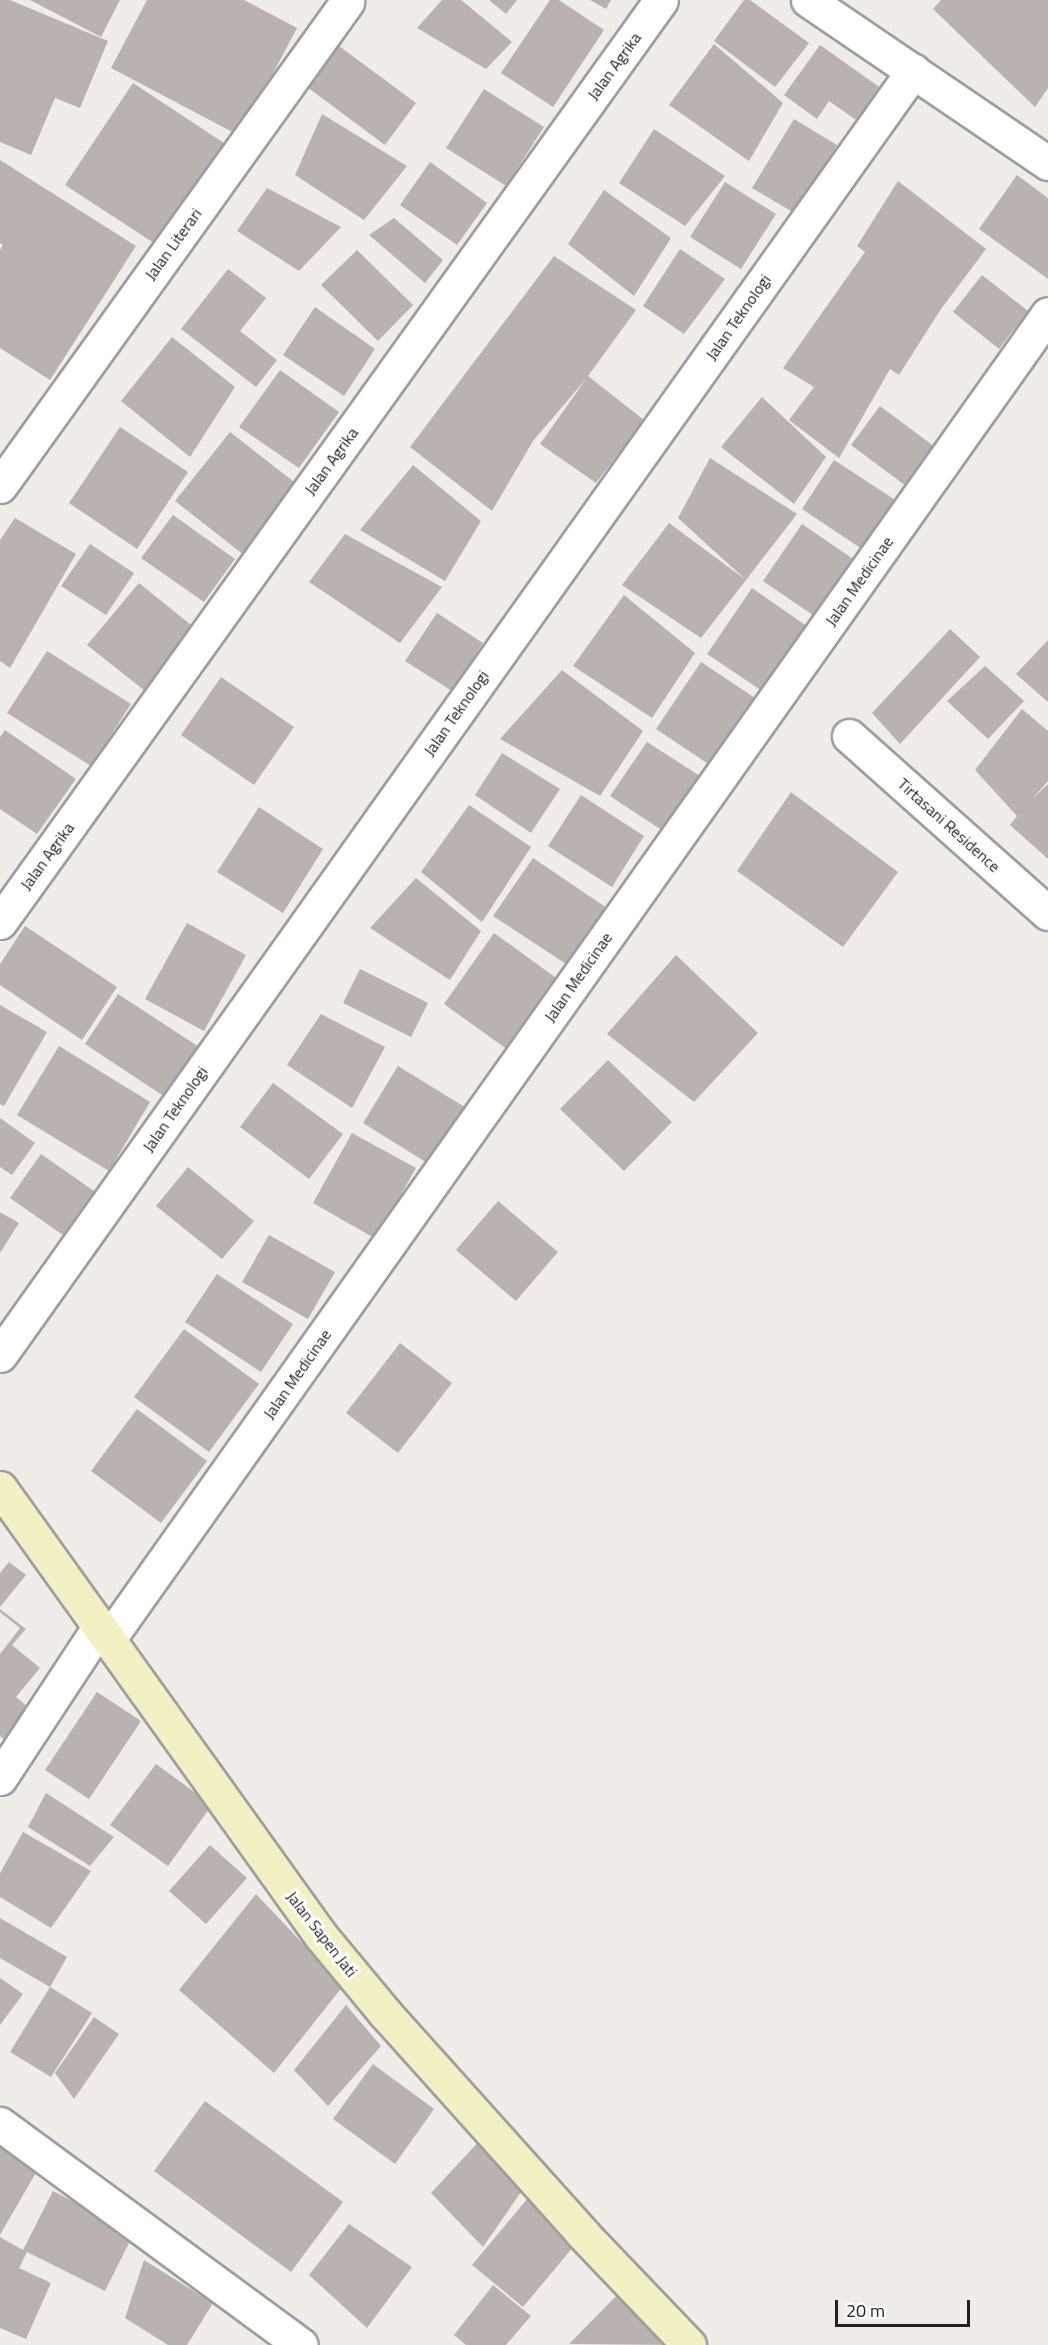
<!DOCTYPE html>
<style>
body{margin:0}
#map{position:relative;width:1048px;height:2345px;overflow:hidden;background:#f0ede9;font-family:"Titillium Web",sans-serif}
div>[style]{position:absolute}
.building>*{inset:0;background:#b9b2af}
.roads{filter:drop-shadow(2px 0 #9e9e9e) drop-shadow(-2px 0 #9e9e9e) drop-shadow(0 2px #9e9e9e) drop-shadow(0 -2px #9e9e9e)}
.street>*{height:33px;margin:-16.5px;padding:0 16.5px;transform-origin:16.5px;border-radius:16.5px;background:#fff}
.secondary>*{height:33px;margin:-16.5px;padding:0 16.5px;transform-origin:16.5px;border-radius:16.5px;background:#f3f0c4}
span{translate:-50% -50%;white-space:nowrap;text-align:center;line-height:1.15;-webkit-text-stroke:6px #fff;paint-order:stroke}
.street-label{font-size:16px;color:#212121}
.scale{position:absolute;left:835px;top:2300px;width:135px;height:27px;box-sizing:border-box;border:3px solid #212121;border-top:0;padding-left:8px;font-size:18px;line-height:21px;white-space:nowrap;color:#212121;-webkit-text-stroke:4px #fff;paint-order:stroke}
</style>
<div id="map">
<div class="building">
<div style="clip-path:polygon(0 0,10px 0,108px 41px,80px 108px,55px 98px,31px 155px,0 142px)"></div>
<div style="clip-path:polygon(30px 0,120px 0,101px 37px)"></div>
<div style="clip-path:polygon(147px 0,244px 0,297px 28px,240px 136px,111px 68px)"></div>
<div style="clip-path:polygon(442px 0,461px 0,512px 42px,486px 69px,417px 28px)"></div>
<div style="clip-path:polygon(489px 0,517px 0,506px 14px)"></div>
<div style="clip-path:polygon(550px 0,559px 0,604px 30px,553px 107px,501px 73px)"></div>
<div style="clip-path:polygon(590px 0,611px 0,606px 9px)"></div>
<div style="clip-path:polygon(744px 0,750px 0,809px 43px,775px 87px,714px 41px)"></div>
<div style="clip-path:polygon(941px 0,1048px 0,1048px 88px,1035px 107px,933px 9px)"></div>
<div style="clip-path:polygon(335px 43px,416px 103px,385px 145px,303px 84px)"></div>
<div style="clip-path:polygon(714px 44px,783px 103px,749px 161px,669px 105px)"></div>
<div style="clip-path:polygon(820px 45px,885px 91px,862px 124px,829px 101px,817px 119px,784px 95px)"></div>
<div style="clip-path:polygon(133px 83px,227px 145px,160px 247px,65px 185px)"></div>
<div style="clip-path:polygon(484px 89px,544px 127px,506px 186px,446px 148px)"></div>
<div style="clip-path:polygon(322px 114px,407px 166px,364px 220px,295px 175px)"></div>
<div style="clip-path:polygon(794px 119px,837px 145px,796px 214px,752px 188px)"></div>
<div style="clip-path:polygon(654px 129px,725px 176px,685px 226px,619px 183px)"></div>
<div style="clip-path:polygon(0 160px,136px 246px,50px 380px,0 348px,0 250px,3px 245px,0 243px)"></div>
<div style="clip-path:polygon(430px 162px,487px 203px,457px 245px,400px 205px)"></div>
<div style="clip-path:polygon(1017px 175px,1048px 198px,1048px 279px,979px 229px)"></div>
<div style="clip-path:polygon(898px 181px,986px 249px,941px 309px,899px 375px,890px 369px,839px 458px,789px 420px,814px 387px,783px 368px,865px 252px,857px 246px)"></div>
<div style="clip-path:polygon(725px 182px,776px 214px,741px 269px,690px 237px)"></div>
<div style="clip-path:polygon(267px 188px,341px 227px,299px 271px,237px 231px)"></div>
<div style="clip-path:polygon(604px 190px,671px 238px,634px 296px,568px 244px)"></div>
<div style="clip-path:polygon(394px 218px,443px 260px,425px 283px,369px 235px)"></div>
<div style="clip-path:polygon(680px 249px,725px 279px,684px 334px,643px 306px)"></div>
<div style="clip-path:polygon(357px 250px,413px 305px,378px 341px,321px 285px)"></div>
<div style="clip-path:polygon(554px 256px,636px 310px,588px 376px,644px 420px,596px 483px,540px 444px,586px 379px,533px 441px,492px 511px,410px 447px)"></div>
<div style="clip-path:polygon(228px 269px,266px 298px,240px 331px,277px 360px,256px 387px,181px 329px)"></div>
<div style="clip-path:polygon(982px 275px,1028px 311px,999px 349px,953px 312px)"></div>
<div style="clip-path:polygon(315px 307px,375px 349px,344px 396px,283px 355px)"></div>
<div style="clip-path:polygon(172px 337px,235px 387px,190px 457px,121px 401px)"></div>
<div style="clip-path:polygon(280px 370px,339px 412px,299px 468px,239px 427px)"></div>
<div style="clip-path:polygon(762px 397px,826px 457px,794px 504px,721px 447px)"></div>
<div style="clip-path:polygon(880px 406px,939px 450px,910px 489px,851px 445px)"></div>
<div style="clip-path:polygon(120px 427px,188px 472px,137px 549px,69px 503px)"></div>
<div style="clip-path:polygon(230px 432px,298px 485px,244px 555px,175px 501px)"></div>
<div style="clip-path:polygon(710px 458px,797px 514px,746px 580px,701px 638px,622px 585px,669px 523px,746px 580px,678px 518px)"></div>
<div style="clip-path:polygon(834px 460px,903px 505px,871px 555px,802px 509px)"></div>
<div style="clip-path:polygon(413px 465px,481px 521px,445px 581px,360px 530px)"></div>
<div style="clip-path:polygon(173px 515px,235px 559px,204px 602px,141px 558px)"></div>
<div style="clip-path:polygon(15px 518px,76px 554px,10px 668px,0 661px,0 540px)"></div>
<div style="clip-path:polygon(802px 524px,859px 563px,820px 620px,763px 581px)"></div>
<div style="clip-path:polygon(345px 534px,442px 587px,400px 643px,309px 582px)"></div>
<div style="clip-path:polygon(90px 544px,134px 573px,106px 615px,61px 586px)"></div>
<div style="clip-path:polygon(139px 583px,196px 629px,145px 691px,87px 645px)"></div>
<div style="clip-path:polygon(752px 588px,811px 629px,768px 695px,707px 654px)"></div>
<div style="clip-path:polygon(624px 595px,695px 653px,652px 718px,573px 666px)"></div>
<div style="clip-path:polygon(437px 613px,483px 643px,452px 691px,405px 661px)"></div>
<div style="clip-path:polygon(950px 629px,980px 657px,900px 744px,872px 713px)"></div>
<div style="clip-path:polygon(1048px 640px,1048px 702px,1016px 674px)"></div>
<div style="clip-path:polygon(47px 651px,131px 704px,91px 766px,7px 713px)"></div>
<div style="clip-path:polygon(701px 662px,761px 702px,716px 769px,656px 729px)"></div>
<div style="clip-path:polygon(985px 666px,1024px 701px,988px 739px,947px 701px)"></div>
<div style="clip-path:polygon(562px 670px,643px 731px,600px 796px,500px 739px)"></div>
<div style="clip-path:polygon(221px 677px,294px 727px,254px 785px,181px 735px)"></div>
<div style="clip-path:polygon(1022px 709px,1048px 731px,1048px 781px,1032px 799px,1048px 784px,1048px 859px,1010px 825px,1017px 816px,975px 770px)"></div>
<div style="clip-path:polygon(5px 730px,76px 779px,37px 834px,0 809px,0 737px)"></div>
<div style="clip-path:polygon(647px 742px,700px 776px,663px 831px,610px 796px)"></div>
<div style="clip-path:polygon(502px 753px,560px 789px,531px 833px,475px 795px)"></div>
<div style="clip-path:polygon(791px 792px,898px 872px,843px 947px,737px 871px)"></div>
<div style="clip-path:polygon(581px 795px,644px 836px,612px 887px,548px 846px)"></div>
<div style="clip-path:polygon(469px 805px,531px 847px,482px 922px,421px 872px)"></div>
<div style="clip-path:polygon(259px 807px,323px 849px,283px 913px,217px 872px)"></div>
<div style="clip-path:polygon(533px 858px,607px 908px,569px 966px,493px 916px)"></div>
<div style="clip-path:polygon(416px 878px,481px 931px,450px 980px,370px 928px)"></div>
<div style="clip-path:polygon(187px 923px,246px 955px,204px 1031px,145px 999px)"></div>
<div style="clip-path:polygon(25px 926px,117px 987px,82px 1040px,0 985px,0 964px)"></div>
<div style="clip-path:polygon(494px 933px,559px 980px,508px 1050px,444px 1004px)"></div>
<div style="clip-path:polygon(676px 955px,758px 1033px,694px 1102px,607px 1034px)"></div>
<div style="clip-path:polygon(360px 969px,428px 1003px,411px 1037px,343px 1003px)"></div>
<div style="clip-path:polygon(118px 994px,199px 1047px,165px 1097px,85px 1044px)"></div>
<div style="clip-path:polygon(0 1005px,47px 1032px,4px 1106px,0 1104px)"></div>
<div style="clip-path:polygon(321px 1014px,385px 1047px,352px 1108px,287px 1065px)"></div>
<div style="clip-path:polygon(59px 1046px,150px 1102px,109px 1171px,17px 1115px)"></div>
<div style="clip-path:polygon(608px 1060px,672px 1122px,624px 1171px,560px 1109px)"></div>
<div style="clip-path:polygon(398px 1066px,468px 1109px,432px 1166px,363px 1123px)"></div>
<div style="clip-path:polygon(273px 1083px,343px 1134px,309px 1179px,240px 1127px)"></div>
<div style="clip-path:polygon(0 1118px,35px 1143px,12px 1175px,0 1167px)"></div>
<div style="clip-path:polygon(352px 1133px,416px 1168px,376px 1239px,313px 1203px)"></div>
<div style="clip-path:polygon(41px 1154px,94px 1191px,63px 1235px,10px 1198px)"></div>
<div style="clip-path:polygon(188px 1167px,254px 1221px,222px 1259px,156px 1206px)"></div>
<div style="clip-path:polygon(498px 1201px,558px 1252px,516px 1301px,456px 1250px)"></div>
<div style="clip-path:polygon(0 1212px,19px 1223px,0 1253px)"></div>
<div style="clip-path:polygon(269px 1235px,335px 1272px,308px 1319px,242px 1282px)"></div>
<div style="clip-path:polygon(217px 1274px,293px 1324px,261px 1372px,185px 1322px)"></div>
<div style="clip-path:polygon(184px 1329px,259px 1384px,209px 1452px,134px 1397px)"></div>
<div style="clip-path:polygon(400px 1343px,452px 1383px,398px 1453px,346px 1413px)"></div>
<div style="clip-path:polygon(137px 1409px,207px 1461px,161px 1523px,91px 1471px)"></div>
<div style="clip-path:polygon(9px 1562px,26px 1575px,0 1607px,0 1573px)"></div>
<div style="clip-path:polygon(0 1609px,26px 1629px,12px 1645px,40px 1668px,16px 1697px,28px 1707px,4px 1739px,0 1736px,0 1654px,20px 1628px,0 1612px)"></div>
<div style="clip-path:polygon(97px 1692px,141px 1721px,89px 1799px,45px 1770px)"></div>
<div style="clip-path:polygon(156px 1764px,212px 1805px,168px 1866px,110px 1825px)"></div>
<div style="clip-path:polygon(46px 1793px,114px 1837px,90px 1866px,28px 1827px)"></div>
<div style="clip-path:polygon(23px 1832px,91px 1871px,51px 1928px,0 1897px,0 1873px)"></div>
<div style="clip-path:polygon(210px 1845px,247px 1878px,206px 1924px,169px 1891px)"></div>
<div style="clip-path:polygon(256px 1894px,343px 1986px,274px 2073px,179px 1990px)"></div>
<div style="clip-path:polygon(0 1918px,67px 1957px,50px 1987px,0 1958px)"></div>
<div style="clip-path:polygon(0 1978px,23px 1994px,0 2025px)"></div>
<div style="clip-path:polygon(50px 1987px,92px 2013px,51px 2077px,10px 2052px)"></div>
<div style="clip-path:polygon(346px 2005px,381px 2046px,328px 2106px,294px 2070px)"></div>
<div style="clip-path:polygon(94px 2017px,119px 2034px,74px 2099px,55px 2073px)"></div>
<div style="clip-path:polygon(373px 2064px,434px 2109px,395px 2164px,333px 2119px)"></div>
<div style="clip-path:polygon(205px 2101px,343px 2202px,291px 2272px,154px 2171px)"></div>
<div style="clip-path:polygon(484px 2136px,530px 2179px,483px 2247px,431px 2193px)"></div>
<div style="clip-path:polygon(0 2146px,38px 2169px,0 2235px)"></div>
<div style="clip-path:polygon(53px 2191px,134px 2233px,105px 2291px,27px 2252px,19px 2268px,51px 2283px,26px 2339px,0 2328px,0 2237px,23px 2250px)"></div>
<div style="clip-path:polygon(528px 2198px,579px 2240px,523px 2307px,472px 2265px)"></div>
<div style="clip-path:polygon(349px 2224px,412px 2267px,367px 2328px,309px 2275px)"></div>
<div style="clip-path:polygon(144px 2260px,213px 2303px,187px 2345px,168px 2345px,125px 2318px)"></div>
<div style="clip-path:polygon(493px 2285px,531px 2316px,506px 2345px,466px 2345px,454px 2335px)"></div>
<div style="clip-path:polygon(623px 2289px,679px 2345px,569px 2344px)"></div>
</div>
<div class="roads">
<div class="street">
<div style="left:808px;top:0;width:290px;rotate:34.2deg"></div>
<div style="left:0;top:486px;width:596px;rotate:-54.36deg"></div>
<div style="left:849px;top:736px;width:266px;rotate:41.7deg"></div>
<div style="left:0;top:922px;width:1134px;rotate:-54.36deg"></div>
<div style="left:0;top:1355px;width:1576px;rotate:-54.58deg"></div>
<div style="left:108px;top:1640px;width:1625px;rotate:-54.67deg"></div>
<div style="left:0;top:1778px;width:181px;rotate:-56.7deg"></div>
<div style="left:0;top:2124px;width:373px;rotate:36.3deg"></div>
</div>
<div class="secondary">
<div style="left:0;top:1488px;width:551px;rotate:54.38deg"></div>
<div style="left:321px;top:1936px;width:99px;rotate:50.3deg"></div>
<div style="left:384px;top:2012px;width:297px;rotate:48.1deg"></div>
<div style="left:582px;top:2233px;width:155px;rotate:46.3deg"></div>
</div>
</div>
<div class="street-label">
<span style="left:614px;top:66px;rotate:-54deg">Jalan Agrika</span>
<span style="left:173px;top:244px;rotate:-54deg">Jalan Literari</span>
<span style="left:738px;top:317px;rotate:-55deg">Jalan Teknologi</span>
<span style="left:331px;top:461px;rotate:-54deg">Jalan Agrika</span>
<span style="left:859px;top:581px;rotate:-55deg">Jalan Medicinae</span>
<span style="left:456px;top:713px;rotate:-55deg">Jalan Teknologi</span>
<span style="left:949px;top:825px;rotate:42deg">Tirtasani Residence</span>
<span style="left:47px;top:856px;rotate:-54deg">Jalan Agrika</span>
<span style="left:578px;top:977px;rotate:-55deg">Jalan Medicinae</span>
<span style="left:175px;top:1109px;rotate:-55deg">Jalan Teknologi</span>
<span style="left:297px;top:1374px;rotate:-55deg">Jalan Medicinae</span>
<span style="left:322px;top:1934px;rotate:52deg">Jalan Sapen Jati</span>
</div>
<div class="scale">20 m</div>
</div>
